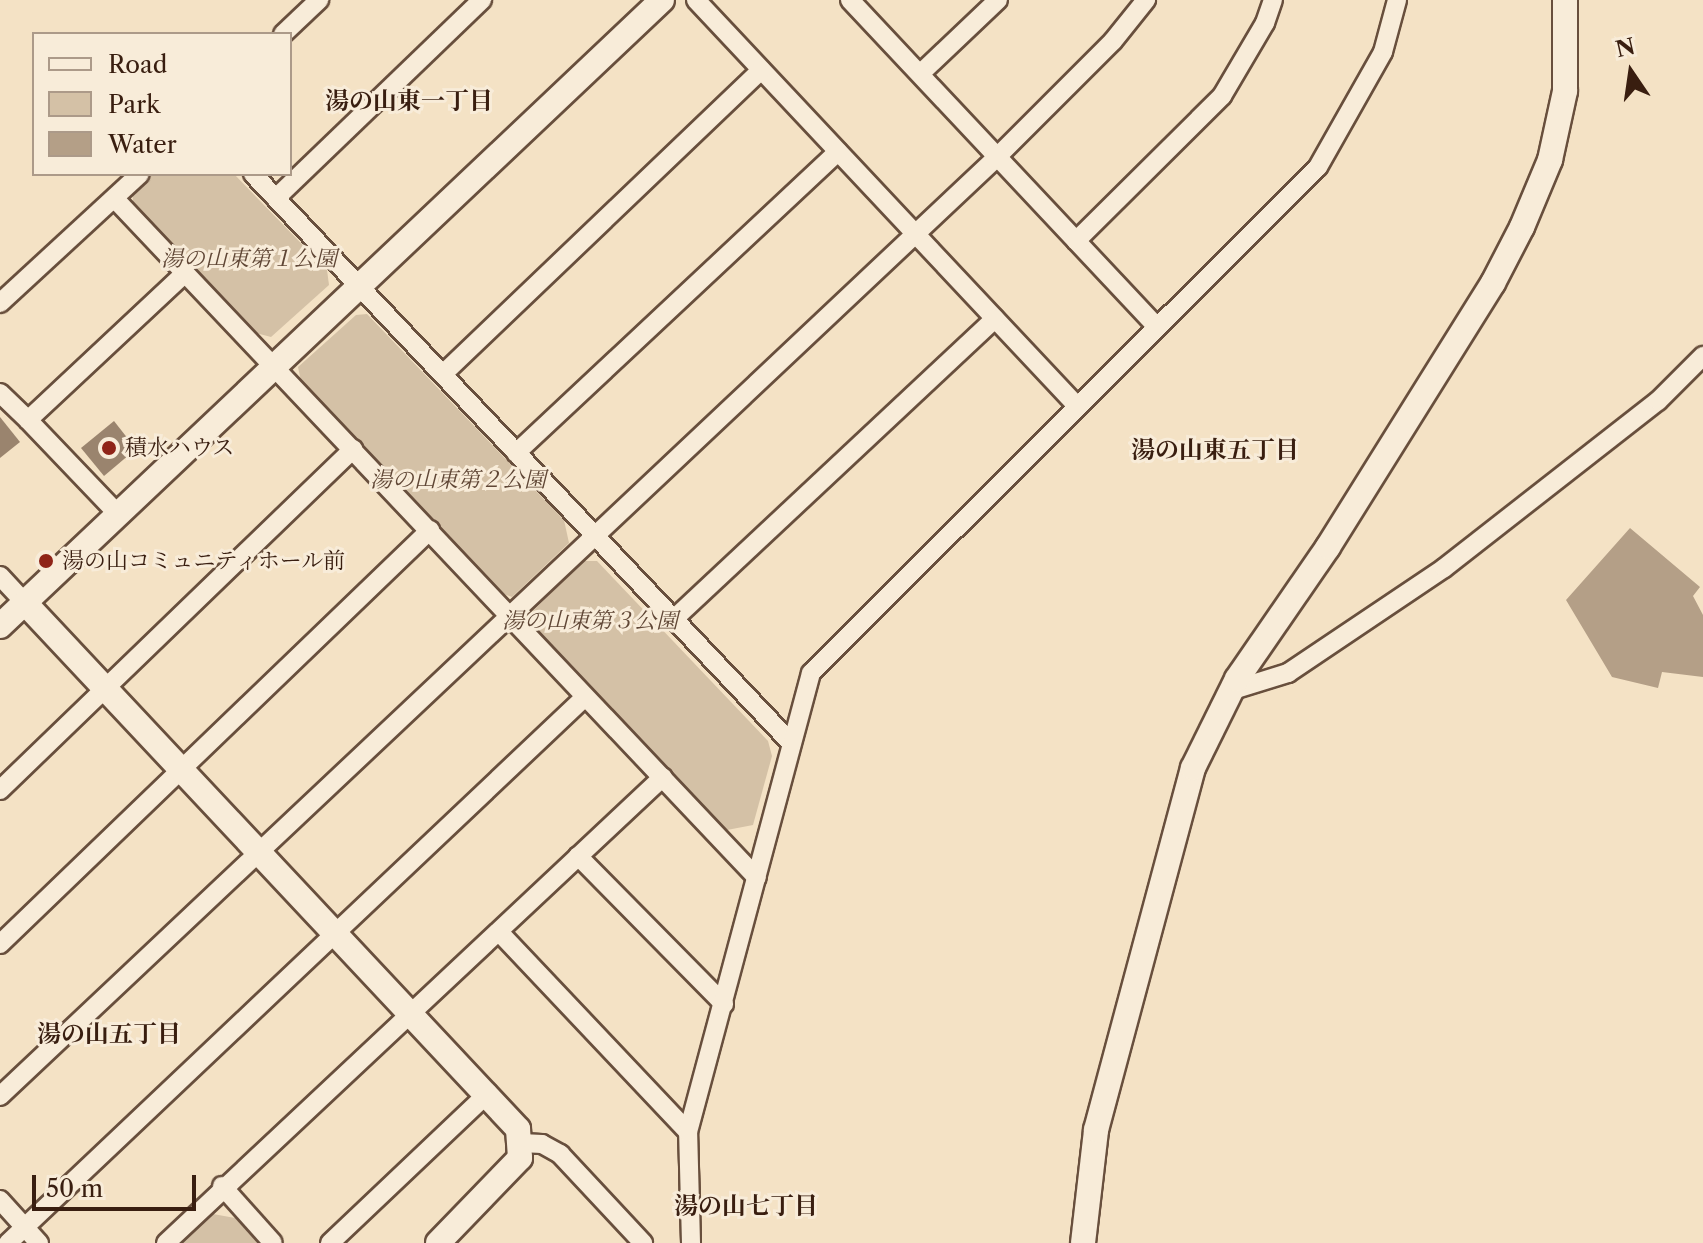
<!DOCTYPE html>
<meta charset="utf-8">
<style>
body{margin:0}
#map{position:relative;width:1703px;height:1243px;overflow:hidden;background:#f4e2c5;font-family:"Libre Caslon Text","Noto Serif JP",serif}
div>[style]{position:absolute}
.green>*{inset:0;background:#d4c1a6}
.water>*{inset:0;background:#b49f87}
.building>*{inset:0;background:#9a846e}
.roads{filter:drop-shadow(2px 0 #684f3d) drop-shadow(-2px 0 #684f3d) drop-shadow(0 2px #684f3d) drop-shadow(0 -2px #684f3d)}
.street>*{height:18px;margin:-9px;padding:0 9px;transform-origin:9px;border-radius:9px;background:#f8ecd9}
.secondary>*{height:24px;margin:-12px;padding:0 12px;transform-origin:12px;border-radius:12px;background:#f8ecd9}
.dots>*{width:22px;height:22px;translate:-50% -50%;box-sizing:border-box;border:4px solid #f8ecd9;border-radius:50%}
span{translate:-50% -50%;white-space:nowrap;text-align:center;line-height:1.15;-webkit-text-stroke:6px #f8ecd9;paint-order:stroke}
.park-label{font-size:22px;color:#604736;font-style:italic}
.poi-label{font-size:22px;color:#391e10}
.left{translate:0 -50%;text-align:left}
.neighbourhood-label{font-size:24px;color:#391e10;font-weight:700}
.legend{position:absolute;left:32px;top:32px;width:260px;height:144px;box-sizing:border-box;background:#f8ecd9;border:2px solid #ac9a89;margin:0;padding:10px 14px;list-style:none;font-size:24px;color:#391e10}
.legend li{display:flex;align-items:center;gap:16px;height:40px}
.legend b{width:40px;border:2px solid #ac9a89}
.north{position:absolute;left:1591px;top:32px;width:80px;height:80px;-webkit-text-stroke:6px #f8ecd9;paint-order:stroke;rotate:347deg;font-size:22px;font-weight:700;line-height:32px;text-align:center;color:#391e10}
.north::after{content:'';display:block;margin:auto;width:28px;height:36px;background:#391e10;clip-path:polygon(50% 0,100% 100%,50% 72%,0 100%)}
.scale{position:absolute;left:32px;top:1175px;width:164px;height:36px;box-sizing:border-box;border:4px solid #391e10;border-top:0;padding-left:10px;font-size:24px;line-height:28px;white-space:nowrap;color:#391e10;-webkit-text-stroke:6px #f8ecd9;paint-order:stroke}
</style>
<div id="map">
<div class="green">
<div style="clip-path:polygon(152px 174px,234px 174px,327px 270px,329px 285px,271px 337px,252px 332px,134px 208px,132px 193px)"></div>
<div style="clip-path:polygon(367px 314px,564px 520px,569px 543px,512px 597px,498px 592px,302px 386px,298px 367px,356px 315px)"></div>
<div style="clip-path:polygon(584px 561px,597px 561px,768px 741px,772px 756px,753px 825px,727px 830px,534px 629px,533px 611px)"></div>
<div style="clip-path:polygon(213px 1214px,235px 1218px,261px 1243px,182px 1243px)"></div>
</div>
<div class="water">
<div style="clip-path:polygon(1630px 528px,1700px 587px,1693px 596px,1703px 615px,1703px 677px,1662px 672px,1658px 688px,1612px 677px,1566px 600px)"></div>
</div>
<div class="building">
<div style="clip-path:polygon(0 417px,20px 442px,0 458px)"></div>
<div style="clip-path:polygon(114px 421px,136px 449px,104px 476px,81px 448px)"></div>
</div>
<div class="roads">
<div class="street">
<div style="left:696px;top:0;width:555px;rotate:46.82deg"></div>
<div style="left:850px;top:0;width:447px;rotate:46.8deg"></div>
<div style="left:283px;top:34px;width:50px;rotate:-43.4deg"></div>
<div style="left:921px;top:73px;width:106px;rotate:-43.5deg"></div>
<div style="left:253px;top:174px;width:783px;rotate:46.6deg"></div>
<div style="left:276px;top:198px;width:286px;rotate:-43.9deg"></div>
<div style="left:115px;top:199px;width:934px;rotate:46.6deg"></div>
<div style="left:1076px;top:241px;width:206px;rotate:-44.8deg"></div>
<div style="left:1222px;top:96px;width:85px;rotate:-59.5deg"></div>
<div style="left:1265px;top:23px;width:24px;rotate:-71deg"></div>
<div style="left:0;top:303px;width:190px;rotate:-42.7deg"></div>
<div style="left:443px;top:374px;width:440px;rotate:-43.7deg"></div>
<div style="left:0;top:393px;width:39px;rotate:44deg"></div>
<div style="left:28px;top:420px;width:215px;rotate:-43.1deg"></div>
<div style="left:28px;top:420px;width:129px;rotate:46.3deg"></div>
<div style="left:516px;top:453px;width:441px;rotate:-43.1deg"></div>
<div style="left:0;top:576px;width:37px;rotate:47deg"></div>
<div style="left:675px;top:618px;width:438px;rotate:-43.1deg"></div>
<div style="left:1230px;top:691px;width:61px;rotate:-17.2deg"></div>
<div style="left:1288px;top:673px;width:188px;rotate:-33.9deg"></div>
<div style="left:1444px;top:568px;width:271px;rotate:-38deg"></div>
<div style="left:1658px;top:401px;width:64px;rotate:-45deg"></div>
<div style="left:0;top:790px;width:491px;rotate:-44deg"></div>
<div style="left:578px;top:856px;width:208px;rotate:45.4deg"></div>
<div style="left:499px;top:932px;width:275px;rotate:46.6deg"></div>
<div style="left:0;top:944px;width:597px;rotate:-43.91deg"></div>
<div style="left:0;top:1096px;width:1368px;rotate:-43.28deg"></div>
<div style="left:996px;top:158px;width:165px;rotate:-45deg"></div>
<div style="left:1113px;top:41px;width:53px;rotate:-51.2deg"></div>
<div style="left:521px;top:1143px;width:21px;rotate:3deg"></div>
<div style="left:542px;top:1144px;width:21px;rotate:29deg"></div>
<div style="left:560px;top:1154px;width:122px;rotate:47deg"></div>
<div style="left:222px;top:1186px;width:76px;rotate:48.2deg"></div>
<div style="left:0;top:1200px;width:58px;rotate:47.8deg"></div>
<div style="left:8px;top:1243px;width:794px;rotate:-43.42deg"></div>
<div style="left:166px;top:1243px;width:681px;rotate:-43.16deg"></div>
<div style="left:330px;top:1243px;width:218px;rotate:-43.5deg"></div>
<div style="left:691px;top:1243px;width:111px;rotate:-91.5deg"></div>
<div style="left:688px;top:1132px;width:475px;rotate:-75deg"></div>
<div style="left:811px;top:673px;width:716px;rotate:-44.94deg"></div>
<div style="left:1318px;top:167px;width:132px;rotate:-60.5deg"></div>
<div style="left:1383px;top:52px;width:54px;rotate:-74.9deg"></div>
</div>
<div class="secondary">
<div style="left:25px;top:603px;width:721px;rotate:46.85deg"></div>
<div style="left:518px;top:1129px;width:29px;rotate:86deg"></div>
<div style="left:520px;top:1158px;width:118px;rotate:134deg"></div>
<div style="left:0;top:626px;width:911px;rotate:-43.4deg"></div>
<div style="left:1083px;top:1243px;width:114px;rotate:-83.4deg"></div>
<div style="left:1096px;top:1130px;width:375px;rotate:-75deg"></div>
<div style="left:1193px;top:768px;width:99px;rotate:-63.7deg"></div>
<div style="left:1237px;top:679px;width:160px;rotate:-55.4deg"></div>
<div style="left:1328px;top:547px;width:311px;rotate:-58deg"></div>
<div style="left:1493px;top:283px;width:63px;rotate:-62.6deg"></div>
<div style="left:1522px;top:227px;width:73px;rotate:-67.3deg"></div>
<div style="left:1550px;top:160px;width:71px;rotate:-77.7deg"></div>
<div style="left:1565px;top:91px;width:91px;rotate:-90deg"></div>
</div>
</div>
<div class="dots">
<div style="left:109px;top:448px;background:#8f2418"></div>
<div style="left:46px;top:561px;background:#8f2418"></div>
</div>
<div class="park-label">
<span style="left:249px;top:259px">湯の山東第１公園</span>
<span style="left:458px;top:480px">湯の山東第２公園</span>
<span style="left:590px;top:621px">湯の山東第３公園</span>
</div>
<div class="poi-label">
<span class="left" style="left:125px;top:448px">積水ハウス</span>
<span class="left" style="left:62px;top:561px">湯の山コミュニティホール前</span>
</div>
<div class="neighbourhood-label">
<span style="left:409px;top:101px">湯の山東一丁目</span>
<span style="left:1215px;top:450px">湯の山東五丁目</span>
<span style="left:109px;top:1034px">湯の山五丁目</span>
<span style="left:746px;top:1206px">湯の山七丁目</span>
</div>
<ul class="legend">
<li><b style="height:10px;background:#f8ecd9"></b>Road</li>
<li><b style="height:22px;background:#d4c1a6"></b>Park</li>
<li><b style="height:22px;background:#b49f87"></b>Water</li>
</ul>
<div class="north">N</div>
<div class="scale">50 m</div>
</div>
